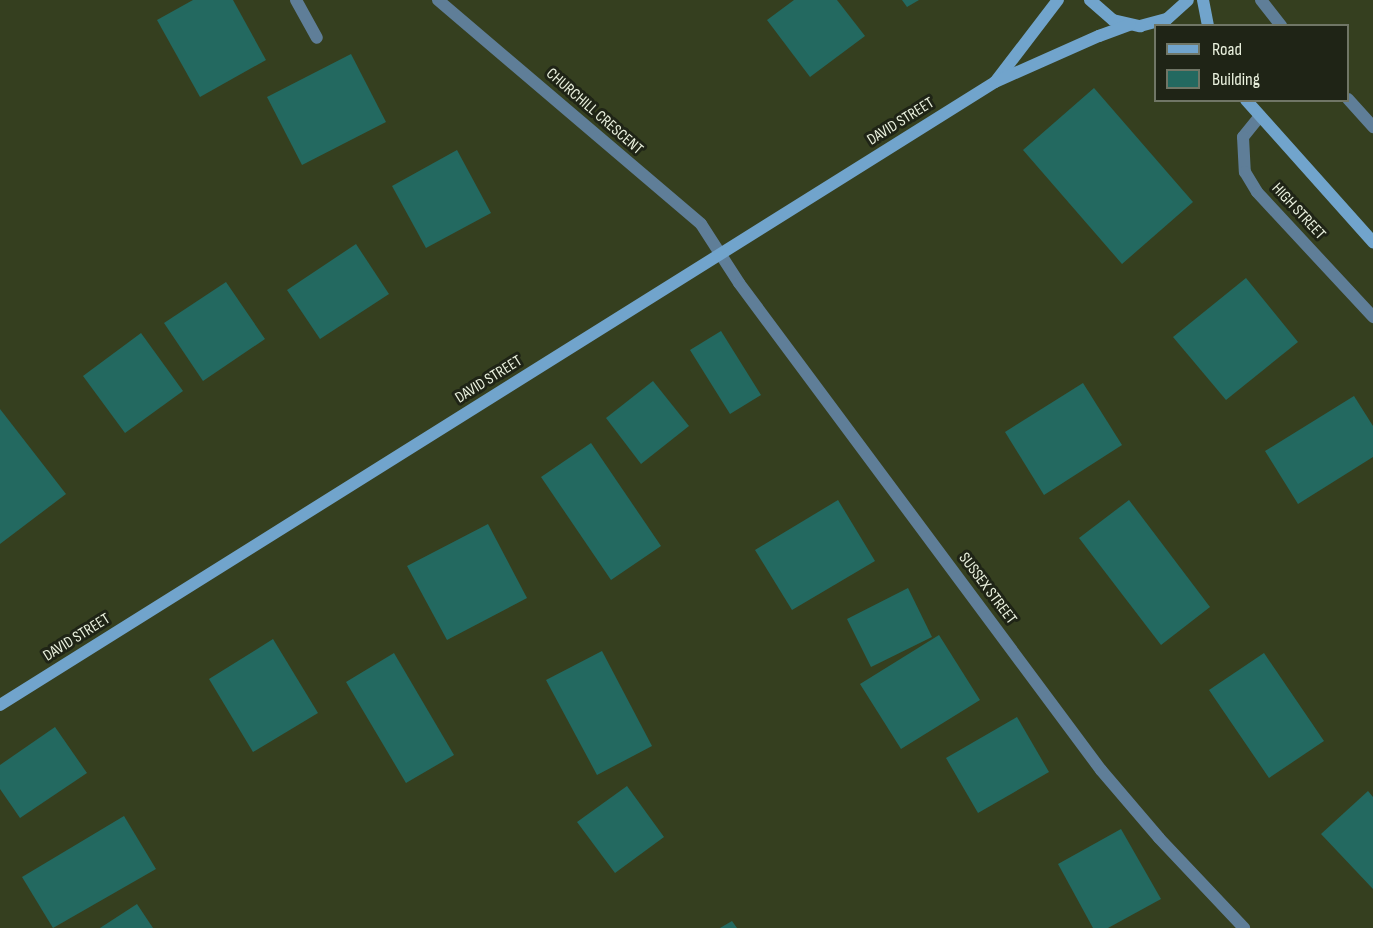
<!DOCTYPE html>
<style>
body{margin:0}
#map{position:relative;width:1373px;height:928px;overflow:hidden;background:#353f1f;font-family:"Sofia Sans Condensed",sans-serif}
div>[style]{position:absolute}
.building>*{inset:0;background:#236960}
.lane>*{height:12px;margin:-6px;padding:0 6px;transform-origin:6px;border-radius:6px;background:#5f7e98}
.street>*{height:12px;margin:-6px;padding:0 6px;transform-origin:6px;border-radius:6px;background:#5f7e98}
.secondary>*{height:12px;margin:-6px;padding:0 6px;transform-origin:6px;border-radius:6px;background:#71a4cc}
span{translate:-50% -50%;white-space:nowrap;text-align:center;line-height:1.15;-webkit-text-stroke:6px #1f2416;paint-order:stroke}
.street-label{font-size:16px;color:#eaf1de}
.legend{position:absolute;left:1154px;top:24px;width:195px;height:78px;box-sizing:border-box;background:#1f2416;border:2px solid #707666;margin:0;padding:8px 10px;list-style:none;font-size:18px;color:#eaf1de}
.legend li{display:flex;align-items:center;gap:12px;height:30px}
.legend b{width:30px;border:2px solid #707666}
</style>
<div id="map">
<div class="building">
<div style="clip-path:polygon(193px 0,233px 0,266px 60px,200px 97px,157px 20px)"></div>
<div style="clip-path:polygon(794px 0,837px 0,865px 36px,810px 77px,767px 20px)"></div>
<div style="clip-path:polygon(902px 0,919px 0,907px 7px)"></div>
<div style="clip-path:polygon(351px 54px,386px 122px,302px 165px,267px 97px)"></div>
<div style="clip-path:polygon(1094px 88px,1193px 202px,1122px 264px,1023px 150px)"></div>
<div style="clip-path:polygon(457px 150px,491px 213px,426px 248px,392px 186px)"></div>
<div style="clip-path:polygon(356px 244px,389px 294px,320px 339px,287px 290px)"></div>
<div style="clip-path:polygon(1246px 278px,1298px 342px,1226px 400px,1173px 337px)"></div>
<div style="clip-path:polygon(226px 282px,265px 339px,203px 381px,164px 323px)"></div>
<div style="clip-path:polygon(721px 331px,761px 395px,730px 414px,690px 350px)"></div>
<div style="clip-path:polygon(141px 333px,183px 391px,125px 433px,83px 376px)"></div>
<div style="clip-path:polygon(653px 381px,689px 426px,641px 464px,606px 418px)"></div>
<div style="clip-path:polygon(1083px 383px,1122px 445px,1044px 495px,1005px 432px)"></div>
<div style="clip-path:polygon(1354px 396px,1373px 426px,1373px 457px,1298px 504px,1265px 451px)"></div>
<div style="clip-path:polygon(0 409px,66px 494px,0 544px)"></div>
<div style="clip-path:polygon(591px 443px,661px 546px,611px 580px,541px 477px)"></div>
<div style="clip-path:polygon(838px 500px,875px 561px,792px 610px,755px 550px)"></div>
<div style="clip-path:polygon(1129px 500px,1210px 607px,1161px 645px,1079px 538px)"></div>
<div style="clip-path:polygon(488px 524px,527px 598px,447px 640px,407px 566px)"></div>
<div style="clip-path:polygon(908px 588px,932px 637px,871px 667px,847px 619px)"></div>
<div style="clip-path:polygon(939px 635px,980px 700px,901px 749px,860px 684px)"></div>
<div style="clip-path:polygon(273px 639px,318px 713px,253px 752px,209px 679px)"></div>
<div style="clip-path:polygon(602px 651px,652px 746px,597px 775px,546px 680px)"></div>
<div style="clip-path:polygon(394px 653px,454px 755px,406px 783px,346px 682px)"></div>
<div style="clip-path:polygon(1264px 653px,1324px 741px,1269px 778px,1209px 690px)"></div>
<div style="clip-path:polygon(1017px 717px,1049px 772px,978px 813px,946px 758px)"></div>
<div style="clip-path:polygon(55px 727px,87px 773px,20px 818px,0 789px,0 765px)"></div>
<div style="clip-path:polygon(627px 786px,664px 837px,615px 873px,577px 822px)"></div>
<div style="clip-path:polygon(1368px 791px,1373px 797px,1373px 889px,1321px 834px)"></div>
<div style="clip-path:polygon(124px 816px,156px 869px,53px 928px,22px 877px)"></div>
<div style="clip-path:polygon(1121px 829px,1161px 899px,1108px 928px,1093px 928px,1058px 864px)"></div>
<div style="clip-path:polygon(137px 904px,153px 928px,100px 928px)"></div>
<div style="clip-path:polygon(732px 921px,737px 928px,720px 928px)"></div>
</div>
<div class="lane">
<div style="left:296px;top:0;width:43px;rotate:61.1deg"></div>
<div style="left:1260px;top:116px;width:27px;rotate:129deg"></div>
<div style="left:1243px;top:137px;width:35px;rotate:87deg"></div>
<div style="left:1245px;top:172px;width:23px;rotate:59deg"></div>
<div style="left:1257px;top:192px;width:171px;rotate:47.1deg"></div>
</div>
<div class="street">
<div style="left:438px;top:0;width:345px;rotate:40.4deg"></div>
<div style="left:701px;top:224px;width:70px;rotate:57.2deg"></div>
<div style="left:739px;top:283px;width:607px;rotate:53.38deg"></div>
<div style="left:1101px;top:770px;width:89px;rotate:49.5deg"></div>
<div style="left:1159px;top:838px;width:124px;rotate:46.6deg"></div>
<div style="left:1261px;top:0;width:33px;rotate:52deg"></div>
<div style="left:1348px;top:99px;width:38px;rotate:48deg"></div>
</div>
<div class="secondary">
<div style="left:1090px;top:0;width:30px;rotate:41deg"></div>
<div style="left:1113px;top:20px;width:28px;rotate:13deg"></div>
<div style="left:1140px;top:26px;width:28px;rotate:-15deg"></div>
<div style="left:1167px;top:19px;width:28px;rotate:-42deg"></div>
<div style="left:1203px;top:0;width:26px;rotate:79deg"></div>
<div style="left:996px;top:81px;width:102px;rotate:-52.6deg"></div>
<div style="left:1246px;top:100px;width:191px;rotate:48.2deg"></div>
<div style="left:0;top:705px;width:1174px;rotate:-32.05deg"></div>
<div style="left:995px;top:82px;width:114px;rotate:-23.9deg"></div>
<div style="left:1099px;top:36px;width:33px;rotate:-20deg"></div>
</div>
<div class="street-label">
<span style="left:594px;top:112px;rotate:41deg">CHURCHILL CRESCENT</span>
<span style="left:901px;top:122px;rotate:-32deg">DAVID STREET</span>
<span style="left:1298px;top:212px;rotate:47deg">HIGH STREET</span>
<span style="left:489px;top:380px;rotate:-32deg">DAVID STREET</span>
<span style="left:987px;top:589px;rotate:53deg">SUSSEX STREET</span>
<span style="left:77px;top:638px;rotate:-32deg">DAVID STREET</span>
</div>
<ul class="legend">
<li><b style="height:8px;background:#71a4cc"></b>Road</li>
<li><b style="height:16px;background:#236960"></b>Building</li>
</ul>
</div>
